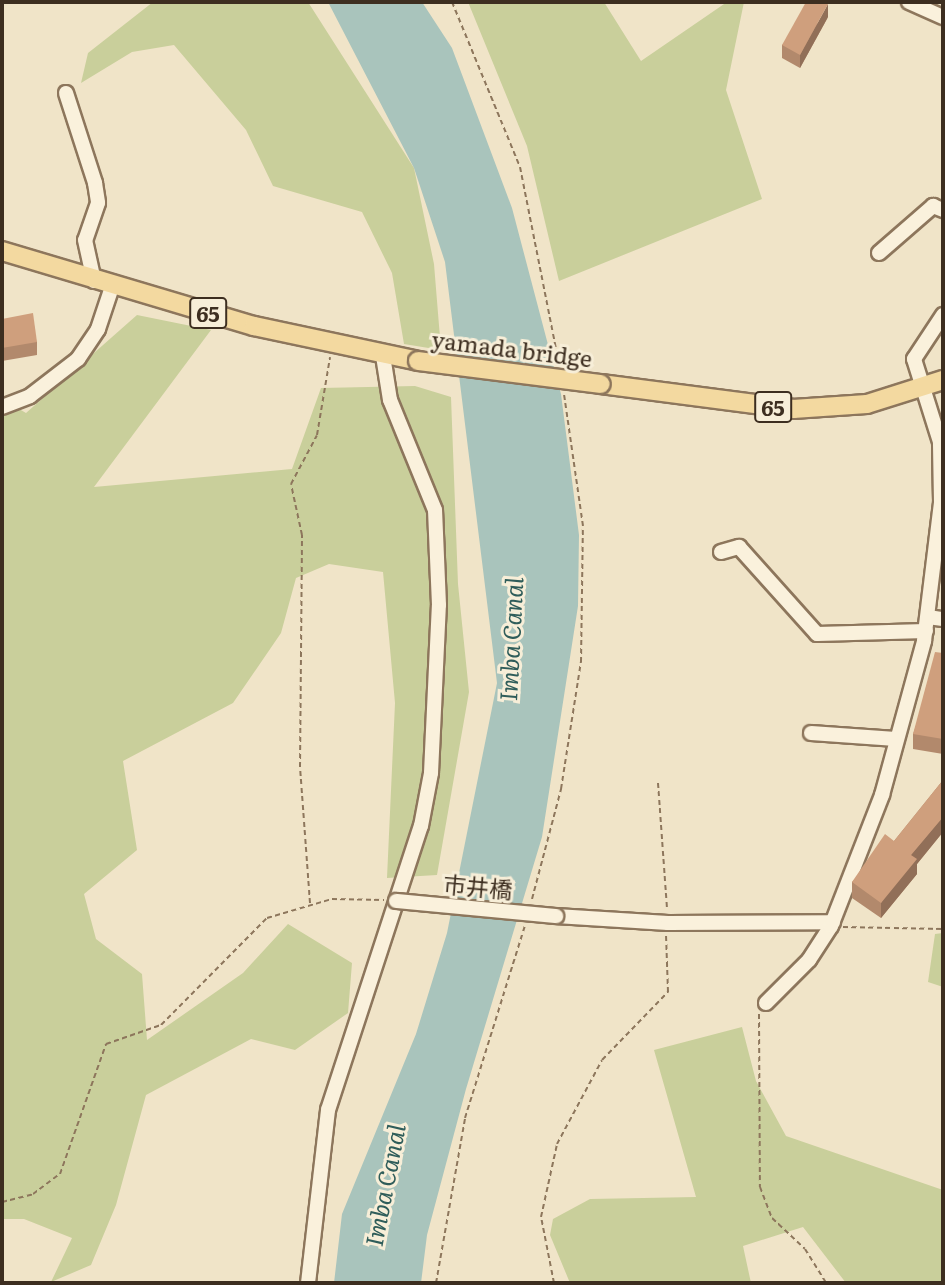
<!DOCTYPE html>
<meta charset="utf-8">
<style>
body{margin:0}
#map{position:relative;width:945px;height:1285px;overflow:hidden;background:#f0e4c8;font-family:Literata,"Noto Sans JP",serif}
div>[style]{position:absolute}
.green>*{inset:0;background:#c9cf9b}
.water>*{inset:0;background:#a9c4bc}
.path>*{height:2px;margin-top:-1px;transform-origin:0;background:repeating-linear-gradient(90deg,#8d765c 0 5px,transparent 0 8.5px)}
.roads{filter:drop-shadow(2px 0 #8d765c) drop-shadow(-2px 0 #8d765c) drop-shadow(0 2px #8d765c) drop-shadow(0 -2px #8d765c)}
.minor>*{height:14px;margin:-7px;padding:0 7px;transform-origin:7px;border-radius:7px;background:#faf1dc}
.major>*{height:18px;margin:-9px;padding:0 9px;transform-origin:9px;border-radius:9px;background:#f3d9a0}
.bridges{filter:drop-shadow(2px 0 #8d765c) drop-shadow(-2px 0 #8d765c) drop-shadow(0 2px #8d765c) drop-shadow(0 -2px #8d765c)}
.minor-bridge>*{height:14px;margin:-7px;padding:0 7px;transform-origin:7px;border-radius:7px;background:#faf1dc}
.major-bridge>*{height:18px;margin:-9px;padding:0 9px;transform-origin:9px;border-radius:9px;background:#f3d9a0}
.wall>*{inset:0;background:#b2896c}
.shaded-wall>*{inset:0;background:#916f58}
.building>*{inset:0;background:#cf9f7d}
span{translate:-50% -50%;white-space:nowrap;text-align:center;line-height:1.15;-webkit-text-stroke:6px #f7eed8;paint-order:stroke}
.shield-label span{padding:2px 5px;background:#f7eed8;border:2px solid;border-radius:5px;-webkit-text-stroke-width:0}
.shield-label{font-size:21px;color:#3d2e20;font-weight:700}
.street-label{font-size:23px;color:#3d2e20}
.water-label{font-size:24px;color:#2f5d5a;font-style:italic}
.frame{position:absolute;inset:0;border:4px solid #3d2e20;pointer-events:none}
</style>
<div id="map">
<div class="green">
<div style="clip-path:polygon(153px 2px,308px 2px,414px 168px,434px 264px,441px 350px,404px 344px,392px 273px,362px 212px,273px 186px,246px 130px,174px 45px,132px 52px,81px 83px,88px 53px)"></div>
<div style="clip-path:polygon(468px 2px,604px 2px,641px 61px,727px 2px,744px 2px,726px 90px,762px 199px,559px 281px,527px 146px)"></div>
<div style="clip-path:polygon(137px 315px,211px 330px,94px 487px,292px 469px,321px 388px,415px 386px,451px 397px,458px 584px,469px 692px,437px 875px,387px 878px,395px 703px,383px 572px,329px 564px,296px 578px,281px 633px,233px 703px,123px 761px,137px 850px,84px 894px,96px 939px,142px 974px,147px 1040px,243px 973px,288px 924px,352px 963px,348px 1013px,295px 1050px,251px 1039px,146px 1095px,116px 1205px,91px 1265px,51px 1282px,72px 1238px,24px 1219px,2px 1219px,2px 399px,26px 413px)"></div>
<div style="clip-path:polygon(943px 933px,943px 987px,928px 982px,935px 934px)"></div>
<div style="clip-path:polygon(742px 1027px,756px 1081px,786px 1136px,943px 1190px,943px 1283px,846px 1283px,803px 1227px,743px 1246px,751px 1283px,570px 1283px,550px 1235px,553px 1219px,590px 1199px,696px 1197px,654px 1050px)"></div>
</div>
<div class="water">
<div style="clip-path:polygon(328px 2px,422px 2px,452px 48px,512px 208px,561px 394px,579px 535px,578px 606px,542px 837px,466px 1089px,427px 1235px,421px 1283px,334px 1283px,342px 1214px,416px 1034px,447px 933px,497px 683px,445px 262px,414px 168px)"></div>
</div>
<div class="path">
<div style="left:452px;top:2px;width:178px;rotate:67.6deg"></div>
<div style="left:520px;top:167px;width:201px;rotate:78.8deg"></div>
<div style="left:658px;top:783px;width:125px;rotate:85.9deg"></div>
<div style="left:532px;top:899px;width:114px;rotate:-75.2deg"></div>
<div style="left:561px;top:789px;width:129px;rotate:-81.1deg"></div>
<div style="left:581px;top:662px;width:136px;rotate:-89.2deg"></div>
<div style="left:583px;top:526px;width:133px;rotate:-98.2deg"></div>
<div style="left:310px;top:903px;width:136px;rotate:-94.2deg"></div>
<div style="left:300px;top:767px;width:232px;rotate:-89.5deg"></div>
<div style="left:302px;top:535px;width:52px;rotate:-102.2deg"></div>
<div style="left:291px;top:484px;width:55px;rotate:-62deg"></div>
<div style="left:317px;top:435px;width:79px;rotate:-80.5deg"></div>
<div style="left:843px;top:927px;width:100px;rotate:1.1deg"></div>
<div style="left:759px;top:1014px;width:173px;rotate:89.7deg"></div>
<div style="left:760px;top:1187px;width:33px;rotate:69deg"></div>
<div style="left:772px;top:1218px;width:45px;rotate:43.2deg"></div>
<div style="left:805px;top:1249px;width:40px;rotate:58deg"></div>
<div style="left:2px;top:1202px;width:32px;rotate:-14deg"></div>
<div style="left:33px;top:1194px;width:34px;rotate:-37deg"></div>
<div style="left:60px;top:1174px;width:138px;rotate:-70.5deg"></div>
<div style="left:106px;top:1044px;width:58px;rotate:-19.1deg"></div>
<div style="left:161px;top:1025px;width:151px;rotate:-45.3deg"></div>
<div style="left:267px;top:918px;width:68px;rotate:-16.3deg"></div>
<div style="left:332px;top:899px;width:52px;rotate:1.1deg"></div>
<div style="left:436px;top:1283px;width:168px;rotate:-80deg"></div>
<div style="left:465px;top:1118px;width:202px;rotate:-72.7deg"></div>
<div style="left:554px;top:1283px;width:67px;rotate:-101.1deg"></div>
<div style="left:541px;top:1217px;width:75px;rotate:-77.6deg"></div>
<div style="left:557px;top:1144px;width:95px;rotate:-61.8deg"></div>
<div style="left:602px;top:1060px;width:95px;rotate:-45.9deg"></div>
<div style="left:668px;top:992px;width:57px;rotate:-92deg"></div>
</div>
<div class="roads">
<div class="minor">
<div style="left:909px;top:2px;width:37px;rotate:24deg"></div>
<div style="left:66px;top:93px;width:95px;rotate:72.1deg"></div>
<div style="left:95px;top:183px;width:20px;rotate:81deg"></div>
<div style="left:98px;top:203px;width:39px;rotate:109deg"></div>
<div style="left:85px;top:240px;width:42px;rotate:77.6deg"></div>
<div style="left:879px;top:253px;width:72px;rotate:-41deg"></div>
<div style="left:933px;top:206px;width:11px;rotate:22deg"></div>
<div style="left:2px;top:407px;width:30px;rotate:-21deg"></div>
<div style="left:30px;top:396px;width:61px;rotate:-37.6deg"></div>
<div style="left:78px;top:359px;width:36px;rotate:-56deg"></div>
<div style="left:98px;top:329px;width:44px;rotate:-71.6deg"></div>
<div style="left:721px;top:552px;width:19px;rotate:-16deg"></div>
<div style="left:739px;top:547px;width:117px;rotate:48.1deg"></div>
<div style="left:817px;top:634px;width:109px;rotate:-1.6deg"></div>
<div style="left:928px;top:617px;width:15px;rotate:8deg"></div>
<div style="left:811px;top:733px;width:85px;rotate:4deg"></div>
<div style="left:556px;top:916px;width:112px;rotate:3.6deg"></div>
<div style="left:668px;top:923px;width:165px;rotate:-0.3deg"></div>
<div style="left:766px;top:1003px;width:61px;rotate:-45deg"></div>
<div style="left:809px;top:960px;width:40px;rotate:-57.1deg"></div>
<div style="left:831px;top:926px;width:141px;rotate:-68.7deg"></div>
<div style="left:882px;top:795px;width:160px;rotate:-74.7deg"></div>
<div style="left:924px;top:641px;width:140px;rotate:-83deg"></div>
<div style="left:941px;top:502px;width:60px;rotate:-91deg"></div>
<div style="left:940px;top:442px;width:87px;rotate:-107.4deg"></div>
<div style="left:914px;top:359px;width:53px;rotate:-56.6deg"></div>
<div style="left:308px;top:1283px;width:174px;rotate:-83.4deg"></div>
<div style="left:328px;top:1110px;width:299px;rotate:-71.9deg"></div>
<div style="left:421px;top:826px;width:54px;rotate:-79.3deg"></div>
<div style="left:431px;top:773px;width:168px;rotate:-87.3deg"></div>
<div style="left:439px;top:605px;width:95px;rotate:-92.4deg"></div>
<div style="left:435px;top:510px;width:119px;rotate:-112.2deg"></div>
<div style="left:390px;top:400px;width:45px;rotate:-99deg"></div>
</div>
<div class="major">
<div style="left:2px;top:251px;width:263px;rotate:16.6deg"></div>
<div style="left:254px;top:326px;width:168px;rotate:12deg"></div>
<div style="left:601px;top:384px;width:194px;rotate:7.4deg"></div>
<div style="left:793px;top:409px;width:74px;rotate:-3.9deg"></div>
<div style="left:867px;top:404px;width:80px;rotate:-17.5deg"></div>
</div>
</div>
<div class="bridges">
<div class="minor-bridge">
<div style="left:396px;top:901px;width:161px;rotate:5.4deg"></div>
</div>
<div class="major-bridge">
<div style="left:418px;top:361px;width:184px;rotate:7.2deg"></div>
</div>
</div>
<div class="wall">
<div style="clip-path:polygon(828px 17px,800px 68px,782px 58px,782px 45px)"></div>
<div style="clip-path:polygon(2px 319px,37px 342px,37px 355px,2px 361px)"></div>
<div style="clip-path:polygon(943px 653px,943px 754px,913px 749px,913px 734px)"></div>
<div style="clip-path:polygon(943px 780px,943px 832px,917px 864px,917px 874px,881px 918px,852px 898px,852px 882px,894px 841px)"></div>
</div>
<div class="shaded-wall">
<div style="clip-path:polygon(828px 4px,828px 17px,800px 68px,800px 55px)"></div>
<div style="clip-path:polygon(943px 817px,943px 832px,917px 864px,917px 874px,881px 918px,881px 903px,911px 855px)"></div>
</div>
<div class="building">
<div style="clip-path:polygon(806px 2px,823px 2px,828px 4px,800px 55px,782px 45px)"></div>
<div style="clip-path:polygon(33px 313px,37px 342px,2px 348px,2px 319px)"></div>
<div style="clip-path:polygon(935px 652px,943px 653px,943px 739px,913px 734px)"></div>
<div style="clip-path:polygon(943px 780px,943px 817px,911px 855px,917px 859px,881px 903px,852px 882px,885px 834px,894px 841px)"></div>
</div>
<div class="shield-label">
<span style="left:208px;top:313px">65</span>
<span style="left:773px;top:407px">65</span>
</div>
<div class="street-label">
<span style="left:512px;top:348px;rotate:7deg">yamada bridge</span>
<span style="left:478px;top:886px;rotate:5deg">市井橋</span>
</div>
<div class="water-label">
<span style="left:510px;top:639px;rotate:-87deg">Imba Canal</span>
<span style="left:384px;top:1185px;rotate:-79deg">Imba Canal</span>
</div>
<div class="frame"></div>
</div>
